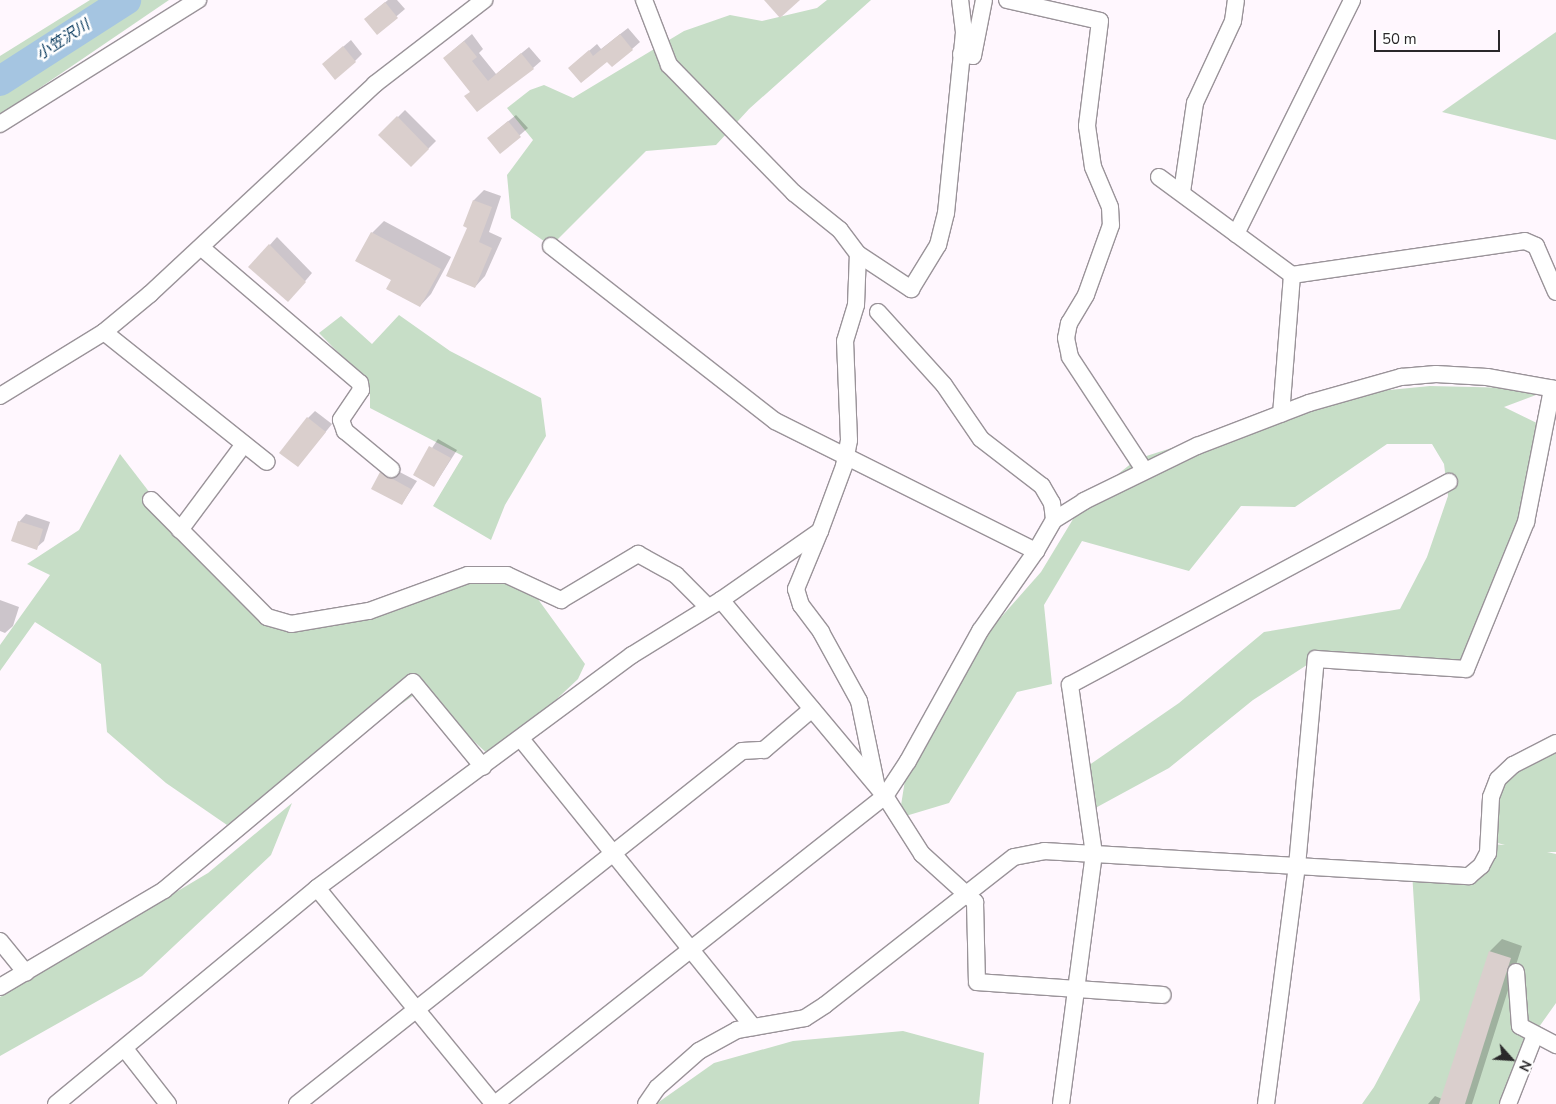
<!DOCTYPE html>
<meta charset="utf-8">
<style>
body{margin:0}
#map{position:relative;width:1556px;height:1104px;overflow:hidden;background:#fff7fe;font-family:"Nunito Sans","Noto Sans JP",sans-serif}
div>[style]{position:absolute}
.green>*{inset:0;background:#c7dec7}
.shadow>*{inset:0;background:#0003}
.river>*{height:30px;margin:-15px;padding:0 15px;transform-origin:15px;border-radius:15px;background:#a5c5e1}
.building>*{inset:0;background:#dacfcd}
.roads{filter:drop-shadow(1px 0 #9a9399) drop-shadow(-1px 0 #9a9399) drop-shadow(0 1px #9a9399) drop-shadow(0 -1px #9a9399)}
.minor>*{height:16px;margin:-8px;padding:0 8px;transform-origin:8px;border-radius:8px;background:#fff}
span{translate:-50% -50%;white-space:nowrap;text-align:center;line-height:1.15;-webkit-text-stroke:5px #fff;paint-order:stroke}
.water-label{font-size:15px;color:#003358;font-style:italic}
.north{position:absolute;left:1486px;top:1034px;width:50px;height:50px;-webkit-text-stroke:4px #fff;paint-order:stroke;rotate:116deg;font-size:14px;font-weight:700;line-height:20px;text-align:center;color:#2a282a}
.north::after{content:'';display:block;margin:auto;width:18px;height:22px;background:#2a282a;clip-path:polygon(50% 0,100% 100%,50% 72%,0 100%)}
.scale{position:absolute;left:1374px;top:30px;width:126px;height:22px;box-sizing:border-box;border:2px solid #2a282a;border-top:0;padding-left:6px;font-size:15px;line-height:18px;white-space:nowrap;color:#2a282a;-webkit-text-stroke:4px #fff;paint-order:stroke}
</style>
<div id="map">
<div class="green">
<div style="clip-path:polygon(90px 0,169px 0,0 115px,0 56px)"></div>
<div style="clip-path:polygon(827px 0,871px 0,749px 109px,716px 145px,646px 151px,551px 246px,511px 218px,507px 175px,533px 140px,507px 108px,530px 90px,544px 85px,573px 98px,684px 31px,730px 15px,762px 21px,817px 8px)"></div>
<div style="clip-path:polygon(1556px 32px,1556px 140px,1442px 112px)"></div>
<div style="clip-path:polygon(399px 315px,450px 351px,541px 398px,546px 436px,505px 505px,491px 540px,433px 506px,463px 456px,370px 408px,370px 385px,319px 333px,341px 316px,372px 344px)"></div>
<div style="clip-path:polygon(1430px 386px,1552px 389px,1504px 407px,1545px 427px,1520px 538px,1466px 669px,1316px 659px,1253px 700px,1169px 768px,1088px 812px,1082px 770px,1179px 703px,1264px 632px,1400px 609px,1427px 557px,1448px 496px,1444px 464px,1432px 444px,1387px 444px,1295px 507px,1241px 506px,1189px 571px,1082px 541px,1044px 605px,1052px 684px,1017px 692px,949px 803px,899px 818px,908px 761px,965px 658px,1041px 572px,1084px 501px,1137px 459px,1338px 395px)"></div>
<div style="clip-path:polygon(120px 454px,170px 519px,260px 610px,291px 624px,335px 617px,468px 575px,527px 584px,585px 664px,578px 679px,493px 759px,420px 691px,227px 825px,166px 783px,107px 732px,101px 664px,35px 622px,0 671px,0 645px,50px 575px,27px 564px,79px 530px)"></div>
<div style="clip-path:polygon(1556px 743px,1556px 852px,1547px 852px,1556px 854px,1556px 1003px,1534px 1034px,1508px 1104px,1362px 1104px,1374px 1087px,1420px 1000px,1412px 872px,1469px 876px,1488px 844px,1505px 845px,1494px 842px,1491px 801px,1513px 765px)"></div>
<div style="clip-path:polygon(292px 803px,271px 855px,142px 976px,0 1056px,0 997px,208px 873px)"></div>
<div style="clip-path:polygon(903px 1031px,984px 1053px,979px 1104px,656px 1104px,714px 1063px,793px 1041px)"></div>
</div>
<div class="shadow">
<div style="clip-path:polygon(388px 0,397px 0,405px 9px,377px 33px,373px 12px)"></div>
<div style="clip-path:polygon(628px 28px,640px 42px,632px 49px,607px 60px,569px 68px,597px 44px,601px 49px)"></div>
<div style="clip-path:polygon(472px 34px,483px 49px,479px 53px,496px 74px,529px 47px,541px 61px,533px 68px,471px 91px,452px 51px)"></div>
<div style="clip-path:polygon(351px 40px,362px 54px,355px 61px,323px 64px)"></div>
<div style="clip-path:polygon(405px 110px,436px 141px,411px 166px,380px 135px)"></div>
<div style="clip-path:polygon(516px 115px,528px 128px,500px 152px,496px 131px)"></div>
<div style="clip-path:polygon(484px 190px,501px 196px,489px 232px,502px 238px,485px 276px,475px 287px,468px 227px,474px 200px)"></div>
<div style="clip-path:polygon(384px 221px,451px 257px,431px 294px,420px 306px,392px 280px,372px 233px)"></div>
<div style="clip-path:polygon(277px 237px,312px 273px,295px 293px,250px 267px)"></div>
<div style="clip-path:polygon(315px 411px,332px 424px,298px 466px,308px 418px)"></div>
<div style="clip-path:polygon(438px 439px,457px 450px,434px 486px,414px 475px)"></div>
<div style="clip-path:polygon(388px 466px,417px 481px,402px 504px,381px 473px)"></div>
<div style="clip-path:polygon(26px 514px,50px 522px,44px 541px,36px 548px,19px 522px)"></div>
<div style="clip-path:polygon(0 600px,19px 607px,13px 626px,5px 633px,0 631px)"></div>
<div style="clip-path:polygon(1502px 939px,1522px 946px,1472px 1104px,1428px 1104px,1435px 1096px,1442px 1099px,1490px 951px)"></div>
</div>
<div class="river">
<div style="left:0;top:81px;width:150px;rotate:-32.7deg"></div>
</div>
<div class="building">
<div style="clip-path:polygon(764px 0,800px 0,780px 18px)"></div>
<div style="clip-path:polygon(385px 2px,398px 18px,377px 35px,364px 19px)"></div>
<div style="clip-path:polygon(620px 34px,633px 50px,612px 67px,607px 62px,581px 83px,568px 68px,589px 50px,593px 56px)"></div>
<div style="clip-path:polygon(464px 41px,477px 57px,472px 61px,488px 81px,521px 53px,534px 69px,477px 112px,464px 96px,470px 92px,443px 58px)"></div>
<div style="clip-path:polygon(343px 46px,356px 62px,335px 80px,322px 64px)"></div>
<div style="clip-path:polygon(397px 116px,429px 149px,411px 167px,378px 135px)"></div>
<div style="clip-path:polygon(508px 121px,521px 137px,500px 154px,487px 138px)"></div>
<div style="clip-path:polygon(473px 200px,492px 207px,479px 242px,492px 248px,475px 288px,446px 276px,467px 228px,463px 226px)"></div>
<div style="clip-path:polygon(371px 232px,441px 269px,420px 307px,386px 289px,391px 280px,355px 261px)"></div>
<div style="clip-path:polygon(269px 244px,306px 282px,288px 302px,248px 267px)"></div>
<div style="clip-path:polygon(307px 417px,326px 432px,298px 467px,279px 453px)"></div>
<div style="clip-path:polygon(429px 446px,451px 458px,434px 487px,413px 475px)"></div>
<div style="clip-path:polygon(380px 472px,411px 489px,402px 505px,371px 489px)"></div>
<div style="clip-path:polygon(18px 521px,43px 529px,37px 550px,11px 541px)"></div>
<div style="clip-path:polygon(1489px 951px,1511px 958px,1465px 1104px,1439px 1104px)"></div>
</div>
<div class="roads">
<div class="minor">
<div style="left:1007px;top:0;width:95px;rotate:12.7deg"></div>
<div style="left:1100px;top:21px;width:106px;rotate:97.1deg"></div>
<div style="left:1087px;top:126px;width:41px;rotate:81.7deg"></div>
<div style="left:1093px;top:167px;width:43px;rotate:67deg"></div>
<div style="left:1110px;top:207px;width:18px;rotate:87deg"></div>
<div style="left:1111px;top:225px;width:74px;rotate:109.7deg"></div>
<div style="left:1086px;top:295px;width:33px;rotate:121deg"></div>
<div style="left:1069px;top:323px;width:15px;rotate:101deg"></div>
<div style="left:1066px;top:338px;width:19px;rotate:78deg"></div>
<div style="left:1070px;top:357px;width:136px;rotate:56.7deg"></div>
<div style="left:961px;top:54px;width:12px;rotate:9deg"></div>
<div style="left:973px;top:56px;width:57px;rotate:-78.9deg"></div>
<div style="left:0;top:124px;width:234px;rotate:-32.1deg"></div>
<div style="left:1159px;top:177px;width:165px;rotate:36.4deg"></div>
<div style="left:1292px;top:275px;width:139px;rotate:94.5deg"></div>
<div style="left:1182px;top:192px;width:90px;rotate:-81.7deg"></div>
<div style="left:1195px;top:103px;width:90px;rotate:-65.1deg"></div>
<div style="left:1233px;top:21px;width:21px;rotate:-82deg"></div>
<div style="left:1236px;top:234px;width:261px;rotate:-63.6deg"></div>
<div style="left:551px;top:246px;width:284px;rotate:38deg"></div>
<div style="left:775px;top:421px;width:292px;rotate:26.5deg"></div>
<div style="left:203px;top:249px;width:206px;rotate:40.5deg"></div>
<div style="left:360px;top:383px;width:7px;rotate:82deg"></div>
<div style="left:361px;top:390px;width:36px;rotate:124deg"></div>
<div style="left:341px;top:420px;width:12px;rotate:70deg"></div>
<div style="left:345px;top:431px;width:60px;rotate:39.6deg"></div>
<div style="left:858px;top:254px;width:64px;rotate:33.4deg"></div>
<div style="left:911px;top:289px;width:52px;rotate:-58.5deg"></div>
<div style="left:938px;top:245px;width:33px;rotate:-76deg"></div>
<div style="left:946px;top:213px;width:182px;rotate:-84.3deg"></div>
<div style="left:964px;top:32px;width:32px;rotate:-97deg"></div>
<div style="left:1292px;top:275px;width:235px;rotate:-8.3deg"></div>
<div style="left:1525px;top:241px;width:12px;rotate:24deg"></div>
<div style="left:1536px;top:246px;width:50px;rotate:66.5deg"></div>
<div style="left:878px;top:312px;width:98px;rotate:47.9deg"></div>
<div style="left:944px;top:385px;width:65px;rotate:55.6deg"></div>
<div style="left:981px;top:439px;width:77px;rotate:37.6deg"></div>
<div style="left:1042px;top:486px;width:20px;rotate:60deg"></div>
<div style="left:1052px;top:503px;width:17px;rotate:83deg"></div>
<div style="left:104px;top:332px;width:208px;rotate:38.6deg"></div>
<div style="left:0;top:396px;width:122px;rotate:-31.6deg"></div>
<div style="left:104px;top:332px;width:60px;rotate:-39.6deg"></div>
<div style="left:150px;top:294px;width:308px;rotate:-43deg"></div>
<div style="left:375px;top:84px;width:138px;rotate:-37.6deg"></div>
<div style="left:151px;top:500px;width:165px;rotate:45.2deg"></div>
<div style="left:267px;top:617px;width:25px;rotate:16deg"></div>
<div style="left:291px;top:624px;width:79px;rotate:-9.5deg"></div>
<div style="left:369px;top:611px;width:105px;rotate:-20deg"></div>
<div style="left:468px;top:575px;width:39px"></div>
<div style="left:507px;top:575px;width:60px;rotate:24.8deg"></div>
<div style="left:561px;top:600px;width:90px;rotate:-30.9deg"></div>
<div style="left:638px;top:554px;width:43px;rotate:28.9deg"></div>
<div style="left:676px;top:575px;width:45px;rotate:45deg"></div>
<div style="left:180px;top:530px;width:107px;rotate:-53.3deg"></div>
<div style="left:820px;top:531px;width:63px;rotate:112.5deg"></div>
<div style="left:796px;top:589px;width:17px;rotate:73deg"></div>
<div style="left:801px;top:605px;width:34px;rotate:53deg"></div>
<div style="left:821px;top:632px;width:79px;rotate:61.2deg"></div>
<div style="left:859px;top:701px;width:84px;rotate:78.3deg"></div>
<div style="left:721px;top:600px;width:256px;rotate:50.1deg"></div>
<div style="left:885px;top:796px;width:69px;rotate:57.5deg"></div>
<div style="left:922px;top:854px;width:72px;rotate:42.2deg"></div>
<div style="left:975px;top:902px;width:80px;rotate:88.6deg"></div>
<div style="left:977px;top:982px;width:186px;rotate:4deg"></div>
<div style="left:521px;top:739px;width:370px;rotate:51.1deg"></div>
<div style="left:317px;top:888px;width:279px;rotate:50.7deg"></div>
<div style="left:0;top:941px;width:41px;rotate:50.9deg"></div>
<div style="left:1516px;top:972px;width:54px;rotate:85.8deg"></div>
<div style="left:1520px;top:1026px;width:41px;rotate:27.8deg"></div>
<div style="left:0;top:987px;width:191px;rotate:-30.6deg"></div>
<div style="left:164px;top:890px;width:324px;rotate:-39.9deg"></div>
<div style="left:413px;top:682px;width:110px;rotate:50.5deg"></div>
<div style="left:125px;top:1049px;width:70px;rotate:52deg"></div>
<div style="left:56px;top:1104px;width:339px;rotate:-39.6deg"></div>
<div style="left:317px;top:888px;width:392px;rotate:-36.5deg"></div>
<div style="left:632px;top:655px;width:105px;rotate:-31.7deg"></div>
<div style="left:721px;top:600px;width:121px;rotate:-34.9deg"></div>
<div style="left:820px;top:531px;width:69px;rotate:-69.7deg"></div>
<div style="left:844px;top:466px;width:26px;rotate:-79deg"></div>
<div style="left:849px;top:440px;width:99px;rotate:-92.3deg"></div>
<div style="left:845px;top:341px;width:38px;rotate:-73deg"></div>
<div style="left:856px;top:305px;width:51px;rotate:-87.8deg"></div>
<div style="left:858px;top:254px;width:30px;rotate:-127deg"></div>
<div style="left:840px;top:230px;width:59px;rotate:-141.2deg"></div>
<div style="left:794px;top:193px;width:179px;rotate:-134.3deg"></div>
<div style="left:669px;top:65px;width:70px;rotate:-111deg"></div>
<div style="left:297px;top:1104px;width:568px;rotate:-38.42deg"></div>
<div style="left:742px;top:751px;width:22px;rotate:-3deg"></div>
<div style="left:764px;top:750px;width:63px;rotate:-40.5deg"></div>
<div style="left:495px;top:1104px;width:497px;rotate:-38.3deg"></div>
<div style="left:885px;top:796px;width:42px;rotate:-56.7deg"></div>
<div style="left:908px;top:761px;width:149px;rotate:-61deg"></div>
<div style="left:980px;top:631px;width:98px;rotate:-55deg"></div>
<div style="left:1036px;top:551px;width:36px;rotate:-60deg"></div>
<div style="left:1054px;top:520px;width:36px;rotate:-32deg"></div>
<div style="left:1084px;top:501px;width:126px;rotate:-26deg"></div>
<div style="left:1197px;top:446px;width:120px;rotate:-21deg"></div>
<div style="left:1309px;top:403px;width:96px;rotate:-15.8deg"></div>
<div style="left:1401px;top:377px;width:35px;rotate:-5deg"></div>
<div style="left:1436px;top:374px;width:51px;rotate:3.4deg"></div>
<div style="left:1487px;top:377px;width:70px;rotate:9.9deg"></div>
<div style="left:646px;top:1104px;width:19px;rotate:-55deg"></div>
<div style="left:657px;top:1088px;width:56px;rotate:-41.4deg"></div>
<div style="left:699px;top:1051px;width:43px;rotate:-28.9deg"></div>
<div style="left:737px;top:1030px;width:69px;rotate:-10deg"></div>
<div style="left:805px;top:1018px;width:24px;rotate:-33deg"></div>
<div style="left:825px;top:1005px;width:240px;rotate:-38.1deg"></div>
<div style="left:1014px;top:857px;width:31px;rotate:-11deg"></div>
<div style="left:1044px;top:851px;width:426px;rotate:3.4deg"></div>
<div style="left:1469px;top:876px;width:16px;rotate:-40deg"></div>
<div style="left:1481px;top:866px;width:15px;rotate:-62deg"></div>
<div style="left:1488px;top:853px;width:56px;rotate:-86.9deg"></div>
<div style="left:1491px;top:797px;width:19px;rotate:-69deg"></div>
<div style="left:1498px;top:779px;width:21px;rotate:-43deg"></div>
<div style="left:1513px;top:765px;width:48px;rotate:-27.1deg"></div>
<div style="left:1061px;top:1104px;width:252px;rotate:-82.5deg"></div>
<div style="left:1094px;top:854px;width:171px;rotate:-98.1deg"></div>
<div style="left:1070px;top:685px;width:430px;rotate:-28.2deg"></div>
<div style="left:1266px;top:1104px;width:240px;rotate:-82.6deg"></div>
<div style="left:1297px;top:866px;width:208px;rotate:-84.8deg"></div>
<div style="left:1316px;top:659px;width:150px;rotate:3.8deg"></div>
<div style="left:1466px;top:669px;width:159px;rotate:-67.8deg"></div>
<div style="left:1526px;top:522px;width:136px;rotate:-78.9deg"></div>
<div style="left:1508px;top:1104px;width:74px;rotate:-68.6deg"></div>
</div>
</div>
<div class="water-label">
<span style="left:63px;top:40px;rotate:-33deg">小笠沢川</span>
</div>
<div class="north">N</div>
<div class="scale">50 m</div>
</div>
